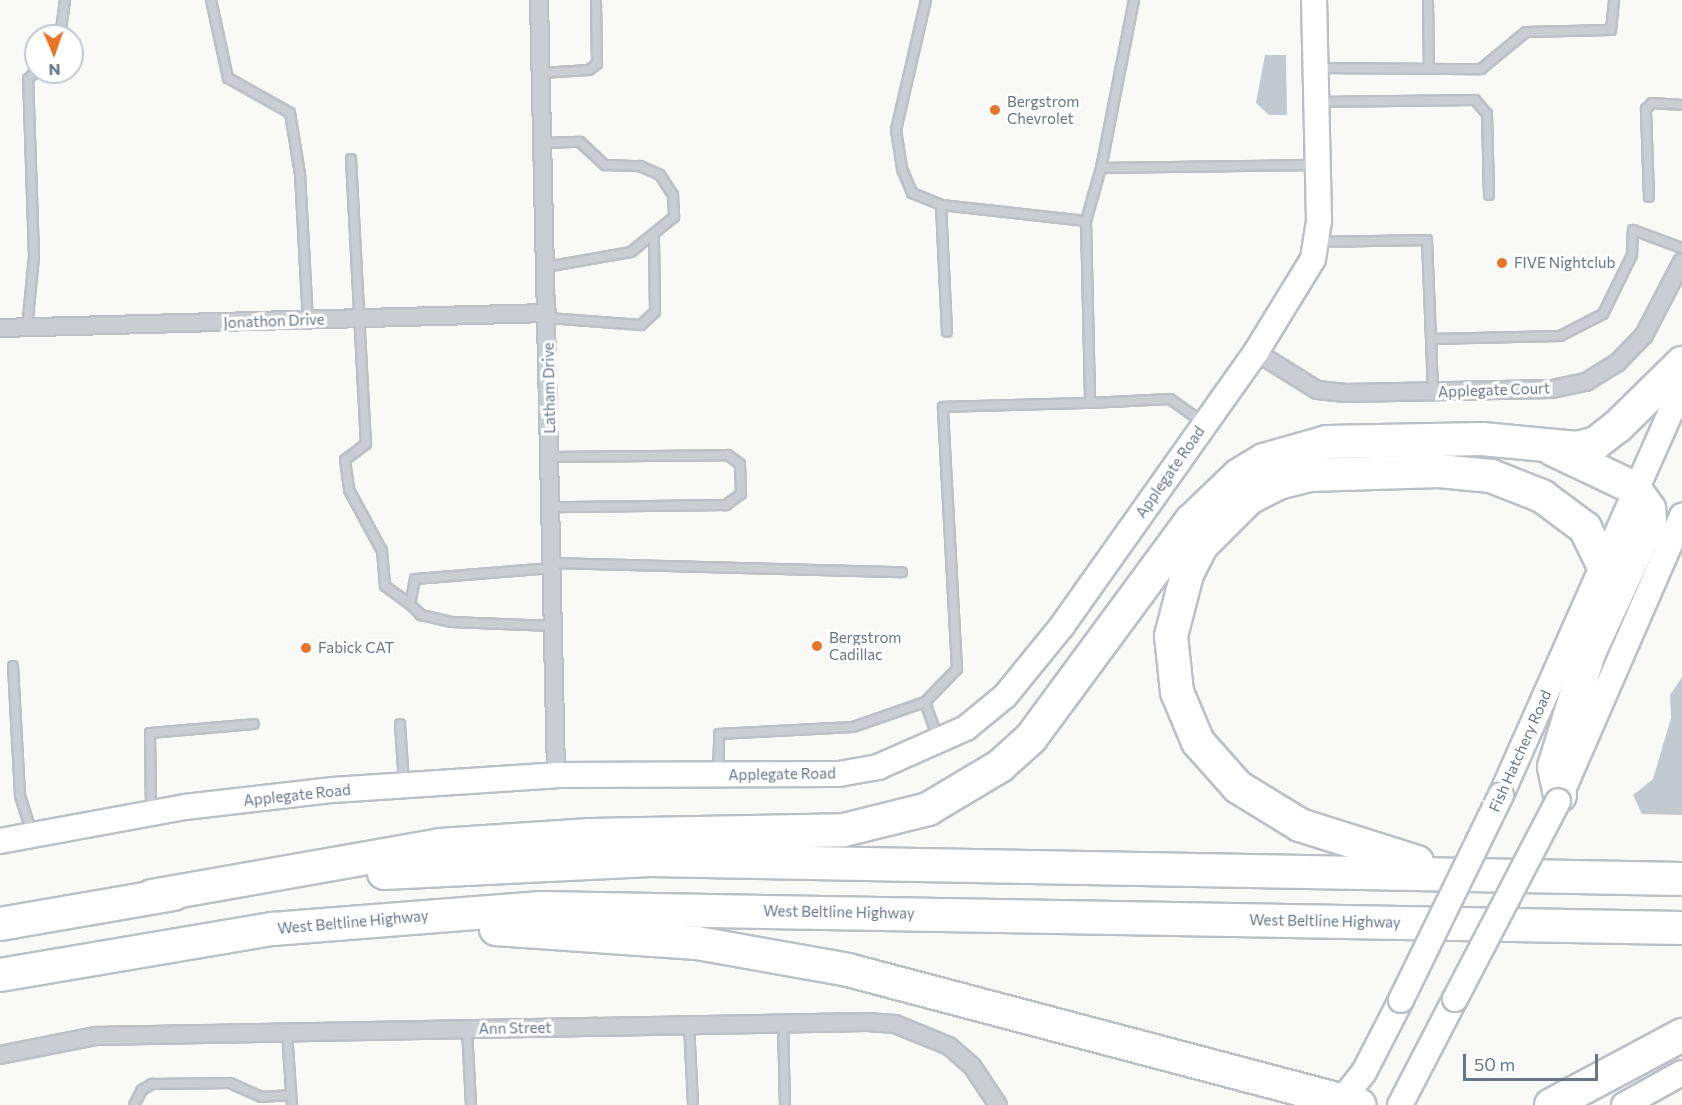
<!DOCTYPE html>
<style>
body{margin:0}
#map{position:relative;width:1682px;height:1105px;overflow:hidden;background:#f9faf7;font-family:Commissioner,sans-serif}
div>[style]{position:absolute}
.water>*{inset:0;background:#c2cad0}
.roads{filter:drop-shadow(2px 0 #bcc0c5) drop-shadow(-2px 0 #bcc0c5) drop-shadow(0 2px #bcc0c5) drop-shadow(0 -2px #bcc0c5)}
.lane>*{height:8px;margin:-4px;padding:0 4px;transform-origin:4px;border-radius:4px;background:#cacdd1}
.street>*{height:16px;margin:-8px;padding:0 8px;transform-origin:8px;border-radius:8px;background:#cacdd1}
.secondary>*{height:24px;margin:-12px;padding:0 12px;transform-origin:12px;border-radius:12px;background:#fff}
.highway>*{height:32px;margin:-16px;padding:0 16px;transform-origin:16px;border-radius:16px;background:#fff}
.bridges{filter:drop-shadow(2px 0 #bcc0c5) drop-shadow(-2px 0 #bcc0c5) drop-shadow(0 2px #bcc0c5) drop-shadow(0 -2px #bcc0c5)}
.secondary-bridge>*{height:24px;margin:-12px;padding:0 12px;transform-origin:12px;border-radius:12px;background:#fff}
.dots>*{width:16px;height:16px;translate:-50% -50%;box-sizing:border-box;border:3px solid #fff;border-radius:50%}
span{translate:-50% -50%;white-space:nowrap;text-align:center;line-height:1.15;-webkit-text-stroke:6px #fff;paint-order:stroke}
.poi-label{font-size:15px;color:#687589}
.left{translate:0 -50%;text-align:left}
.street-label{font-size:15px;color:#687589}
.north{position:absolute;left:24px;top:24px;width:60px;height:60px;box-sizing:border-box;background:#fff;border:2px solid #c3c8d0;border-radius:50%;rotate:178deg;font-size:16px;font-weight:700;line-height:24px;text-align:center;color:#687589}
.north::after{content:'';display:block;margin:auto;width:21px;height:27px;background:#e8742a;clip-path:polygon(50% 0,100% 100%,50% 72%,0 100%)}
.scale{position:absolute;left:1463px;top:1054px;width:135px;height:27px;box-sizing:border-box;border:3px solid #687589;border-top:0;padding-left:8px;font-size:18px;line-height:21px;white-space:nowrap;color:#687589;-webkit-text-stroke:4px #fff;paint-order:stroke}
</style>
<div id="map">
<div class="water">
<div style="clip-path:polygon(1265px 55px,1286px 55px,1287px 115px,1269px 115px,1256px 103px)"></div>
<div style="clip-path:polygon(1682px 677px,1682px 815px,1642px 814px,1633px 795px,1653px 779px,1671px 718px,1670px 695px)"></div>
</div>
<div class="roads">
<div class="lane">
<div style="left:211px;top:0;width:80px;rotate:77.7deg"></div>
<div style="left:228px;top:78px;width:71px;rotate:29.4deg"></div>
<div style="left:290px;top:113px;width:62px;rotate:80.7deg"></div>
<div style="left:300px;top:174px;width:146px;rotate:86.9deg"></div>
<div style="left:926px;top:0;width:133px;rotate:103deg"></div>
<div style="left:896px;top:130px;width:39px;rotate:81deg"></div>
<div style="left:902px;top:169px;width:26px;rotate:67deg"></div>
<div style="left:912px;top:193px;width:31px;rotate:22deg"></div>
<div style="left:941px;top:205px;width:146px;rotate:6.3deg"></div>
<div style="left:1134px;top:0;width:171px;rotate:101.1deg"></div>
<div style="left:1101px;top:168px;width:214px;rotate:-0.8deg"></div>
<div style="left:1428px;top:0;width:69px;rotate:89.2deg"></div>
<div style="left:60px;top:36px;width:36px;rotate:-82deg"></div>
<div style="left:1318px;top:68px;width:163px;rotate:0.4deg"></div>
<div style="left:1481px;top:69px;width:58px;rotate:-39.4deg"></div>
<div style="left:1526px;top:32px;width:85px;rotate:-1.3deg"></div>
<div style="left:1611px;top:30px;width:30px;rotate:-84deg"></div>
<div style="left:541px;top:73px;width:48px;rotate:-3.6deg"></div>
<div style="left:589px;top:70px;width:10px;rotate:-37deg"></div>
<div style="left:597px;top:64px;width:64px;rotate:-90.9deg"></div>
<div style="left:1317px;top:102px;width:158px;rotate:-0.7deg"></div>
<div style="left:1475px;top:100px;width:18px;rotate:49deg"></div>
<div style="left:1487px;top:114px;width:81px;rotate:88.6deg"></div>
<div style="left:543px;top:143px;width:37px;rotate:-2deg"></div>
<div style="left:580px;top:142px;width:34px;rotate:43deg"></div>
<div style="left:605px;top:165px;width:35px;rotate:2deg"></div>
<div style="left:640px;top:166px;width:22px;rotate:24deg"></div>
<div style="left:660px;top:175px;width:24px;rotate:57deg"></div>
<div style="left:673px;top:195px;width:22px;rotate:87deg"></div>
<div style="left:674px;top:217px;width:55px;rotate:140.9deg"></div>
<div style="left:631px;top:252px;width:86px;rotate:170deg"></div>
<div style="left:351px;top:159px;width:285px;rotate:87deg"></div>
<div style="left:366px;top:444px;width:26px;rotate:143deg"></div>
<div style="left:345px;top:460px;width:30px;rotate:82deg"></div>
<div style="left:349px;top:490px;width:69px;rotate:61.6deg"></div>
<div style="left:382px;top:551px;width:35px;rotate:85deg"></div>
<div style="left:385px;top:586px;width:31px;rotate:36deg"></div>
<div style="left:1101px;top:168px;width:55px;rotate:105.8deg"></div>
<div style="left:1086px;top:221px;width:182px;rotate:88.7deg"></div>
<div style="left:1090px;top:403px;width:80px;rotate:-2.9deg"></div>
<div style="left:1170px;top:399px;width:42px;rotate:35.2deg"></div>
<div style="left:1649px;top:197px;width:88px;rotate:-92deg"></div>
<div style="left:1646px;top:109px;width:8px;rotate:-45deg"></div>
<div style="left:1652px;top:103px;width:30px;rotate:4deg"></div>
<div style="left:941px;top:205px;width:127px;rotate:87.3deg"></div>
<div style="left:1317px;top:242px;width:110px;rotate:-1deg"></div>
<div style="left:1427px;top:240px;width:99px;rotate:87.7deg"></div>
<div style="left:548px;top:318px;width:93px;rotate:4.3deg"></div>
<div style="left:641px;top:325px;width:19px;rotate:-43deg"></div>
<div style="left:655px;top:312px;width:75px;rotate:-90.8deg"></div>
<div style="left:27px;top:328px;width:72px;rotate:-84.4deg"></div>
<div style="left:34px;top:256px;width:177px;rotate:-91.9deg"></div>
<div style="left:28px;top:79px;width:11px;rotate:-45deg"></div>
<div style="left:1433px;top:393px;width:54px;rotate:-92.1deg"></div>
<div style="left:1431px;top:339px;width:129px;rotate:-1.3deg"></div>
<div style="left:1560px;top:336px;width:48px;rotate:-27.1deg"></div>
<div style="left:1603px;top:314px;width:66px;rotate:-63.8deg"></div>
<div style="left:1632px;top:255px;width:25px;rotate:-88deg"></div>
<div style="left:1633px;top:230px;width:52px;rotate:20.2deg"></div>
<div style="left:550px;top:457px;width:178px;rotate:-0.6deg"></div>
<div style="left:728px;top:455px;width:15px;rotate:37deg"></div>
<div style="left:740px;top:464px;width:30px;rotate:88deg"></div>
<div style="left:741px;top:494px;width:19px;rotate:144deg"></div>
<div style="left:726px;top:505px;width:175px;rotate:179.3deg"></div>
<div style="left:552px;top:563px;width:350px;rotate:1.5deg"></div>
<div style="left:552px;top:568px;width:137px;rotate:175.4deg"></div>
<div style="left:415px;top:579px;width:25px;rotate:101deg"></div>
<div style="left:410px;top:604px;width:16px;rotate:45deg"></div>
<div style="left:421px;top:615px;width:31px;rotate:13deg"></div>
<div style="left:451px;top:622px;width:102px;rotate:2.2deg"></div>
<div style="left:13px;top:666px;width:130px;rotate:86.9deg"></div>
<div style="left:20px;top:796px;width:40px;rotate:72deg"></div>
<div style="left:400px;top:724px;width:58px;rotate:86.1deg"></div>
<div style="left:938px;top:738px;width:38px;rotate:-110deg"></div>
<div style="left:925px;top:702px;width:46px;rotate:-45.9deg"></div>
<div style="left:957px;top:669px;width:262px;rotate:-93.1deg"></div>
<div style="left:943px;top:407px;width:147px;rotate:-1.6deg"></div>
<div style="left:718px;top:772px;width:38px;rotate:-88deg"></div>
<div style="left:719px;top:734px;width:134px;rotate:-3deg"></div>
<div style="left:853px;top:727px;width:76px;rotate:-19.1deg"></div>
<div style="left:151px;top:812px;width:79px;rotate:-90.7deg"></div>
<div style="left:150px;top:733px;width:104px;rotate:-4.9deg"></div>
<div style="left:783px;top:1024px;width:81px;rotate:88.6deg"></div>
<div style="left:689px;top:1025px;width:80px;rotate:87.1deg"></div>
<div style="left:467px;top:1029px;width:76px;rotate:87deg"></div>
<div style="left:287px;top:1032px;width:73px;rotate:86.1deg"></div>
<div style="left:134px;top:1105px;width:17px;rotate:-62deg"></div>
<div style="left:142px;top:1090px;width:12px;rotate:-31deg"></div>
<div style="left:152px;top:1084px;width:78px;rotate:-0.7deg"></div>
<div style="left:230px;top:1083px;width:34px;rotate:24deg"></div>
<div style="left:261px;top:1097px;width:30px;rotate:-4deg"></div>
</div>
<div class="street">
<div style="left:539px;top:0;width:775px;rotate:88.74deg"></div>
<div style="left:0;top:328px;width:547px;rotate:-1.57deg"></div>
<div style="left:1256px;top:352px;width:72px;rotate:31.9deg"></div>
<div style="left:1317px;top:390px;width:29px;rotate:6deg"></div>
<div style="left:1346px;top:393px;width:206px;rotate:-1.1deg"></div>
<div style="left:1552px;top:389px;width:35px;rotate:-12deg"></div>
<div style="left:1586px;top:382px;width:36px;rotate:-32deg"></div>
<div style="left:1617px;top:363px;width:39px;rotate:-46deg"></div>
<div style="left:1644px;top:335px;width:82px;rotate:-62.5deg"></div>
<div style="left:0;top:1055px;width:98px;rotate:-11.2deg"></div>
<div style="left:96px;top:1036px;width:771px;rotate:-1.04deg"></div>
<div style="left:867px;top:1022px;width:28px;rotate:4deg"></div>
<div style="left:895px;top:1024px;width:58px;rotate:22.2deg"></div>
<div style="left:949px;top:1046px;width:30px;rotate:41deg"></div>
<div style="left:972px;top:1066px;width:47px;rotate:56.3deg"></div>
</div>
<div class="secondary">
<div style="left:1501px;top:795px;width:447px;rotate:-66.1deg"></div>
<div style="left:1559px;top:799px;width:309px;rotate:-66.5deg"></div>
<div style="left:0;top:841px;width:188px;rotate:-10.4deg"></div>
<div style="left:185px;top:807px;width:149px;rotate:-6.6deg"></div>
<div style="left:333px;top:790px;width:224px;rotate:-3.8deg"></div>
<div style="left:556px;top:775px;width:283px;rotate:-0.2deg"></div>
<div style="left:839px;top:774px;width:40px;rotate:-10deg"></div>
<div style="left:878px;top:767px;width:96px;rotate:-23.9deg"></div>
<div style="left:966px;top:728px;width:50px;rotate:-39.4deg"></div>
<div style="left:1005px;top:696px;width:90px;rotate:-50.8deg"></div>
<div style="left:1062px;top:626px;width:336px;rotate:-54.7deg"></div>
<div style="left:1256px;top:352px;width:109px;rotate:-58.5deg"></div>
<div style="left:1313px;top:259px;width:39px;rotate:-81deg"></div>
<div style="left:1319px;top:220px;width:220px;rotate:-91.3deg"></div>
<div style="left:1338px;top:1105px;width:42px;rotate:-51.8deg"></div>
<div style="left:1364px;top:1072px;width:81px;rotate:-62.8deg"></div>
<div style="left:1400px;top:1105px;width:119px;rotate:-62.6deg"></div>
<div style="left:1624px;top:1105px;width:66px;rotate:-28.9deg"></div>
</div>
<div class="highway">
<div style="left:1552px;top:449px;width:91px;rotate:25.4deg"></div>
<div style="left:1634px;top:488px;width:26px;rotate:54deg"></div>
<div style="left:1649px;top:509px;width:12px;rotate:85deg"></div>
<div style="left:1650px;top:521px;width:145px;rotate:114.8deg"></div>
<div style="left:1589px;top:653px;width:119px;rotate:107.1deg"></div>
<div style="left:1554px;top:767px;width:29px;rotate:78deg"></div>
<div style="left:1417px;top:862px;width:123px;rotate:-162.5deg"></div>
<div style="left:1300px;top:825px;width:73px;rotate:-148.5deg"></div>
<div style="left:1238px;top:787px;width:60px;rotate:-131.6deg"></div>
<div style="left:1198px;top:742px;width:54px;rotate:-112.8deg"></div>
<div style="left:1177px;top:692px;width:56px;rotate:-96.1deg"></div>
<div style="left:1171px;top:636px;width:64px;rotate:-75.5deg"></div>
<div style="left:1187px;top:574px;width:33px;rotate:-63deg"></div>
<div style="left:1202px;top:545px;width:66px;rotate:-45deg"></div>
<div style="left:1249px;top:498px;width:33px;rotate:-27deg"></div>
<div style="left:1278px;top:483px;width:32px;rotate:-14deg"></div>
<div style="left:1309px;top:475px;width:130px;rotate:-1.8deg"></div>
<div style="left:1439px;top:471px;width:52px;rotate:5.5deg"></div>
<div style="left:1491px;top:476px;width:55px;rotate:21.4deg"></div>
<div style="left:1542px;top:496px;width:54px;rotate:36.7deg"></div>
<div style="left:1585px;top:528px;width:37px;rotate:64deg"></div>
<div style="left:384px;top:873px;width:266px;rotate:-2.8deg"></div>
<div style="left:650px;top:860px;width:1032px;rotate:1.05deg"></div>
<div style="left:152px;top:896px;width:292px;rotate:-10deg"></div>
<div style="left:440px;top:845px;width:151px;rotate:-3.8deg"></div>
<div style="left:591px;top:835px;width:253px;rotate:-1.1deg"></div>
<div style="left:844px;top:830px;width:87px;rotate:-14deg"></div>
<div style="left:928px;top:809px;width:84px;rotate:-30.8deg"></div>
<div style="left:1000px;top:766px;width:42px;rotate:-42.1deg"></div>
<div style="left:1031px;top:738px;width:270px;rotate:-53.6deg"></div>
<div style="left:1191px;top:521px;width:66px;rotate:-43.8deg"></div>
<div style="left:1239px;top:475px;width:29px;rotate:-31deg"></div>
<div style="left:1264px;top:460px;width:66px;rotate:-15.9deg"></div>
<div style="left:1327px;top:442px;width:155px;rotate:-1.1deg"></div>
<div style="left:1482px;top:439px;width:96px;rotate:5.4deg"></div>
<div style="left:1578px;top:448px;width:19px;rotate:-16deg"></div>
<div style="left:1596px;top:443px;width:28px;rotate:-38deg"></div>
<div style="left:1618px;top:426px;width:90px;rotate:-44.5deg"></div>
<div style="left:0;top:924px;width:176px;rotate:-9.8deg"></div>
<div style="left:496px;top:929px;width:201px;rotate:4deg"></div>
<div style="left:697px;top:943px;width:153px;rotate:10.1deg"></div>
<div style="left:848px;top:970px;width:529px;rotate:14.8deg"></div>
<div style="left:0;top:975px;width:277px;rotate:-9.6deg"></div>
<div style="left:273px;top:929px;width:269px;rotate:-4.5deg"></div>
<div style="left:541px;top:908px;width:1141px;rotate:1deg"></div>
<div style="left:1551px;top:1105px;width:149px;rotate:-28.1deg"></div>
</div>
</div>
<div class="bridges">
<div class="secondary-bridge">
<div style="left:1455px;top:999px;width:223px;rotate:-62.5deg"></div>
<div style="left:1401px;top:1000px;width:228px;rotate:-64deg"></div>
</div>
</div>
<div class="dots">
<div style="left:995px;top:110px;background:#e8742a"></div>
<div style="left:1502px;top:263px;background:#e8742a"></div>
<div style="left:817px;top:646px;background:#e8742a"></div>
<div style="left:306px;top:648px;background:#e8742a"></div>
</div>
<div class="poi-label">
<span class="left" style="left:1007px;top:110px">Bergstrom<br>Chevrolet</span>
<span class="left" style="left:1514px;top:263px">FIVE Nightclub</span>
<span class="left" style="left:829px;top:646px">Bergstrom<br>Cadillac</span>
<span class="left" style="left:318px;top:648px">Fabick CAT</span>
</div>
<div class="street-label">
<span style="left:274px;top:321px;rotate:-2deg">Jonathon Drive</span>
<span style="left:549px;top:388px;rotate:-91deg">Latham Drive</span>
<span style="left:1494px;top:390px;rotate:-2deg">Applegate Court</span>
<span style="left:1170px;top:472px;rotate:-55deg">Applegate Road</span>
<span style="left:1520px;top:751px;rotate:-66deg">Fish Hatchery Road</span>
<span style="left:782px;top:774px;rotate:-1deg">Applegate Road</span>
<span style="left:297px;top:795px;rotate:-6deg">Applegate Road</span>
<span style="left:839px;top:912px;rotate:1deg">West Beltline Highway</span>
<span style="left:1325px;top:921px;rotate:1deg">West Beltline Highway</span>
<span style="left:353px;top:922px;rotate:-5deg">West Beltline Highway</span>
<span style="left:515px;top:1028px;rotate:-1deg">Ann Street</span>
</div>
<div class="north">N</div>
<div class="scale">50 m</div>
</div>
